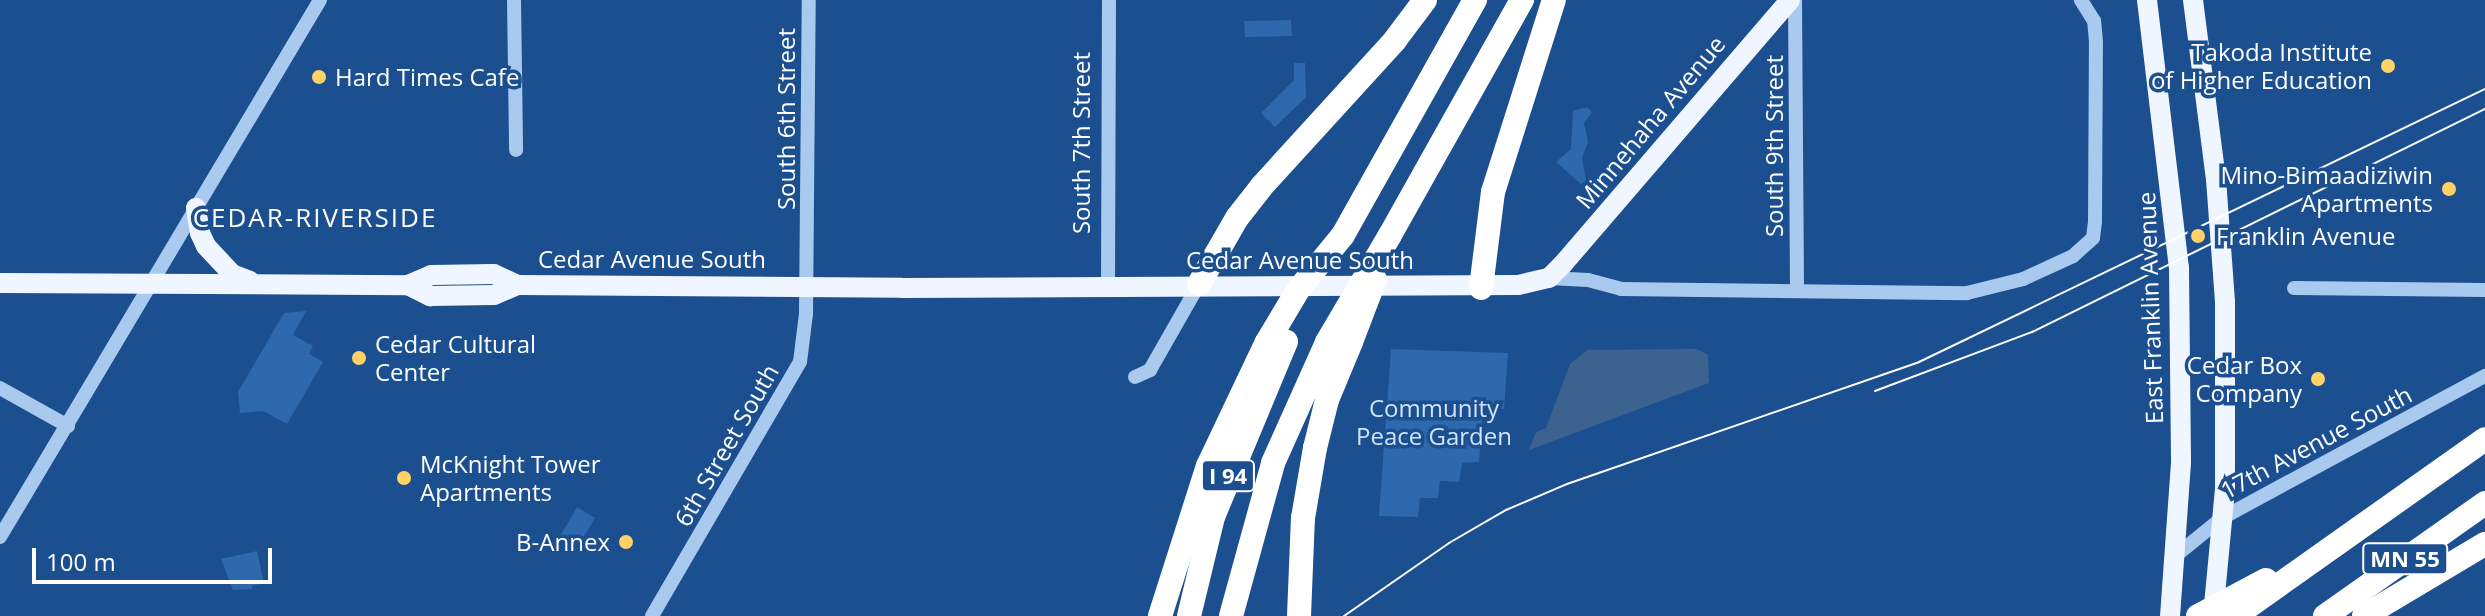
<!DOCTYPE html>
<style>
body{margin:0}
#map{position:relative;width:2485px;height:616px;overflow:hidden;background:#1b4f8f;font-family:"Open Sans",sans-serif}
div>[style]{position:absolute}
.green>*{inset:0;background:#2e69ad}
.water>*{inset:0;background:#3c6290}
.minor>*{height:14px;margin:-7px;padding:0 7px;transform-origin:7px;border-radius:7px;background:#a9c9ee}
.major>*{height:20px;margin:-10px;padding:0 10px;transform-origin:10px;border-radius:10px;background:#f0f6ff}
.highway>*{height:24px;margin:-12px;padding:0 12px;transform-origin:12px;border-radius:12px;background:#fff}
.tram>*{height:2px;margin:-1px;padding:0 1px;transform-origin:1px;border-radius:1px;background:#fff}
.highway-bridge>*{height:24px;margin:-12px;padding:0 12px;transform-origin:12px;border-radius:12px;background:#fff}
.dots>*{width:22px;height:22px;translate:-50% -50%;box-sizing:border-box;border:4px solid #1b4f8f;border-radius:50%}
span{translate:-50% -50%;white-space:nowrap;text-align:center;line-height:1.15;-webkit-text-stroke:7px #1b4f8f;paint-order:stroke}
.shield-label span{padding:2px 6px;background:#1b4f8f;border:2px solid;border-radius:6px;-webkit-text-stroke-width:0}
.shield-label{font-size:22px;color:#fff;font-weight:700}
.poi-label{font-size:24px;color:#fff}
.right{translate:-100% -50%;text-align:right}
.left{translate:0 -50%;text-align:left}
.street-label{font-size:24px;color:#fff}
.park-label{font-size:24px;color:#cfe3fa}
.neighbourhood-label{font-size:26px;color:#fff;letter-spacing:2px}
.scale{position:absolute;left:32px;top:548px;width:240px;height:36px;box-sizing:border-box;border:4px solid #fff;border-top:0;padding-left:10px;font-size:24px;line-height:28px;white-space:nowrap;color:#fff;-webkit-text-stroke:6px #1b4f8f;paint-order:stroke}
</style>
<div id="map">
<div class="green">
<div style="clip-path:polygon(1291px 20px,1292px 36px,1245px 37px,1244px 21px)"></div>
<div style="clip-path:polygon(1294px 63px,1305px 63px,1306px 97px,1275px 127px,1261px 113px,1294px 80px)"></div>
<div style="clip-path:polygon(1587px 107px,1592px 112px,1584px 123px,1588px 142px,1582px 158px,1586px 181px,1581px 184px,1556px 162px,1571px 149px,1573px 111px)"></div>
<div style="clip-path:polygon(306px 311px,293px 335px,313px 346px,309px 354px,323px 362px,287px 424px,263px 411px,240px 413px,238px 392px,284px 313px)"></div>
<div style="clip-path:polygon(1391px 349px,1508px 353px,1504px 409px,1483px 408px,1479px 462px,1462px 463px,1459px 482px,1440px 481px,1438px 498px,1420px 498px,1418px 517px,1379px 516px)"></div>
<div style="clip-path:polygon(577px 507px,595px 518px,576px 549px,559px 538px)"></div>
<div style="clip-path:polygon(257px 551px,264px 583px,252px 586px,252px 589px,233px 590px,221px 559px)"></div>
</div>
<div class="water">
<div style="clip-path:polygon(1697px 349px,1708px 355px,1709px 383px,1529px 450px,1536px 432px,1546px 428px,1570px 364px,1587px 350px)"></div>
</div>
<div class="minor">
<div style="left:514px;top:0;width:150px;rotate:89.2deg"></div>
<div style="left:1795px;top:0;width:291px;rotate:89.6deg"></div>
<div style="left:1549px;top:278px;width:39px;rotate:3deg"></div>
<div style="left:1588px;top:280px;width:34px;rotate:15deg"></div>
<div style="left:1621px;top:289px;width:346px;rotate:0.7deg"></div>
<div style="left:1967px;top:293px;width:58px;rotate:-14deg"></div>
<div style="left:2023px;top:279px;width:55px;rotate:-24.7deg"></div>
<div style="left:2073px;top:256px;width:27px;rotate:-42deg"></div>
<div style="left:2093px;top:238px;width:16px;rotate:-83deg"></div>
<div style="left:2095px;top:222px;width:180px;rotate:-89.7deg"></div>
<div style="left:2096px;top:42px;width:21px;rotate:-95deg"></div>
<div style="left:2094px;top:21px;width:25px;rotate:-122deg"></div>
<div style="left:1108px;top:286px;width:286px;rotate:-89.8deg"></div>
<div style="left:2294px;top:288px;width:191px;rotate:0.6deg"></div>
<div style="left:1135px;top:377px;width:17px;rotate:-25deg"></div>
<div style="left:1150px;top:370px;width:99px;rotate:-60.3deg"></div>
<div style="left:0;top:388px;width:78px;rotate:29.2deg"></div>
<div style="left:0;top:537px;width:625px;rotate:-59.21deg"></div>
<div style="left:2174px;top:557px;width:62px;rotate:-39.1deg"></div>
<div style="left:2222px;top:518px;width:299px;rotate:-28.4deg"></div>
<div style="left:652px;top:616px;width:294px;rotate:-59.8deg"></div>
<div style="left:800px;top:362px;width:48px;rotate:-82.9deg"></div>
<div style="left:806px;top:314px;width:314px;rotate:-89.5deg"></div>
</div>
<div class="major">
<div style="left:2147px;top:0;width:270px;rotate:83.2deg"></div>
<div style="left:2179px;top:268px;width:195px;rotate:89.4deg"></div>
<div style="left:2181px;top:463px;width:153px;rotate:94.1deg"></div>
<div style="left:2193px;top:0;width:180px;rotate:82.7deg"></div>
<div style="left:2216px;top:179px;width:122px;rotate:85.8deg"></div>
<div style="left:2225px;top:301px;width:188px;rotate:90deg"></div>
<div style="left:2225px;top:489px;width:128px;rotate:95.4deg"></div>
<div style="left:196px;top:208px;width:25px;rotate:81deg"></div>
<div style="left:200px;top:233px;width:14px;rotate:65deg"></div>
<div style="left:206px;top:246px;width:38px;rotate:47deg"></div>
<div style="left:232px;top:274px;width:19px;rotate:21deg"></div>
<div style="left:0;top:283px;width:408px;rotate:0.3deg"></div>
<div style="left:408px;top:285px;width:25px;rotate:-23deg"></div>
<div style="left:431px;top:275px;width:63px;rotate:-0.9deg"></div>
<div style="left:494px;top:274px;width:26px;rotate:25deg"></div>
<div style="left:408px;top:285px;width:25px;rotate:27deg"></div>
<div style="left:430px;top:296px;width:64px;rotate:-0.9deg"></div>
<div style="left:494px;top:295px;width:26px;rotate:-23deg"></div>
<div style="left:518px;top:285px;width:384px;rotate:0.4deg"></div>
<div style="left:902px;top:288px;width:616px;rotate:-0.28deg"></div>
<div style="left:1518px;top:285px;width:32px;rotate:-13deg"></div>
<div style="left:1549px;top:278px;width:20px;rotate:-45deg"></div>
<div style="left:1563px;top:264px;width:348px;rotate:-49.3deg"></div>
</div>
<div class="highway">
<div style="left:1343px;top:235px;width:270px;rotate:-60.7deg"></div>
<div style="left:1390px;top:235px;width:270px;rotate:-60.7deg"></div>
<div style="left:1199px;top:284px;width:76px;rotate:-60.1deg"></div>
<div style="left:1237px;top:218px;width:39px;rotate:-52deg"></div>
<div style="left:1261px;top:187px;width:199px;rotate:-47.6deg"></div>
<div style="left:1395px;top:40px;width:50px;rotate:-53.1deg"></div>
<div style="left:1481px;top:288px;width:97px;rotate:-82.9deg"></div>
<div style="left:1493px;top:192px;width:201px;rotate:-72.4deg"></div>
<div style="left:1160px;top:616px;width:157px;rotate:-72.3deg"></div>
<div style="left:1208px;top:466px;width:137px;rotate:-64.6deg"></div>
<div style="left:1189px;top:616px;width:102px;rotate:-76.4deg"></div>
<div style="left:1213px;top:517px;width:190px;rotate:-67.4deg"></div>
<div style="left:1231px;top:616px;width:159px;rotate:-74.6deg"></div>
<div style="left:1273px;top:463px;width:133px;rotate:-65.9deg"></div>
<div style="left:1299px;top:616px;width:98px;rotate:-87.7deg"></div>
<div style="left:1303px;top:518px;width:71px;rotate:-80.3deg"></div>
<div style="left:1315px;top:448px;width:49px;rotate:-76deg"></div>
<div style="left:1327px;top:400px;width:63px;rotate:-67.5deg"></div>
<div style="left:2235px;top:616px;width:306px;rotate:-35.3deg"></div>
<div style="left:2325px;top:616px;width:196px;rotate:-35.2deg"></div>
<div style="left:2364px;top:616px;width:141px;rotate:-30.8deg"></div>
</div>
<div class="tram">
<div style="left:1875px;top:391px;width:168px;rotate:-20.6deg"></div>
<div style="left:2032px;top:332px;width:505px;rotate:-26.21deg"></div>
<div style="left:1344px;top:616px;width:128px;rotate:-34.8deg"></div>
<div style="left:1449px;top:543px;width:66px;rotate:-30.1deg"></div>
<div style="left:1506px;top:510px;width:66px;rotate:-23.1deg"></div>
<div style="left:1567px;top:484px;width:373px;rotate:-19.1deg"></div>
<div style="left:1919px;top:362px;width:628px;rotate:-25.75deg"></div>
</div>
<div class="highway-bridge">
<div style="left:1267px;top:342px;width:61px;rotate:-59.2deg"></div>
<div style="left:1298px;top:290px;width:71px;rotate:-50.7deg"></div>
<div style="left:1327px;top:342px;width:124px;rotate:-59.5deg"></div>
<div style="left:1351px;top:342px;width:67px;rotate:-69.1deg"></div>
<div style="left:2198px;top:616px;width:77px;rotate:-27.9deg"></div>
</div>
<div class="dots">
<div style="left:2388px;top:66px;background:#ffd166"></div>
<div style="left:319px;top:77px;background:#ffd166"></div>
<div style="left:2449px;top:189px;background:#ffd166"></div>
<div style="left:2198px;top:236px;background:#ffd166"></div>
<div style="left:359px;top:358px;background:#ffd166"></div>
<div style="left:2318px;top:379px;background:#ffd166"></div>
<div style="left:404px;top:478px;background:#ffd166"></div>
<div style="left:626px;top:542px;background:#ffd166"></div>
</div>
<div class="shield-label">
<span style="left:1228px;top:476px">I 94</span>
<span style="left:2405px;top:559px">MN 55</span>
</div>
<div class="poi-label">
<span class="right" style="left:2372px;top:66px">Takoda Institute<br>of Higher Education</span>
<span class="left" style="left:335px;top:77px">Hard Times Cafe</span>
<span class="right" style="left:2433px;top:189px">Mino-Bimaadiziwin<br>Apartments</span>
<span class="left" style="left:2216px;top:236px">Franklin Avenue</span>
<span class="left" style="left:375px;top:358px">Cedar Cultural<br>Center</span>
<span class="right" style="left:2302px;top:379px">Cedar Box<br>Company</span>
<span class="left" style="left:420px;top:478px">McKnight Tower<br>Apartments</span>
<span class="right" style="left:610px;top:542px">B-Annex</span>
</div>
<div class="street-label">
<span style="left:786px;top:119px;rotate:-90deg">South 6th Street</span>
<span style="left:1650px;top:122px;rotate:-50deg">Minnehaha Avenue</span>
<span style="left:1081px;top:143px;rotate:-90deg">South 7th Street</span>
<span style="left:1774px;top:146px;rotate:-90deg">South 9th Street</span>
<span style="left:652px;top:259px">Cedar Avenue South</span>
<span style="left:1300px;top:260px">Cedar Avenue South</span>
<span style="left:2150px;top:308px;rotate:-92deg">East Franklin Avenue</span>
<span style="left:2316px;top:442px;rotate:-28deg">17th Avenue South</span>
<span style="left:726px;top:445px;rotate:-60deg">6th Street South</span>
</div>
<div class="park-label">
<span style="left:1434px;top:422px">Community<br>Peace Garden</span>
</div>
<div class="neighbourhood-label">
<span style="left:315px;top:218px">CEDAR-RIVERSIDE</span>
</div>
<div class="scale">100 m</div>
</div>
